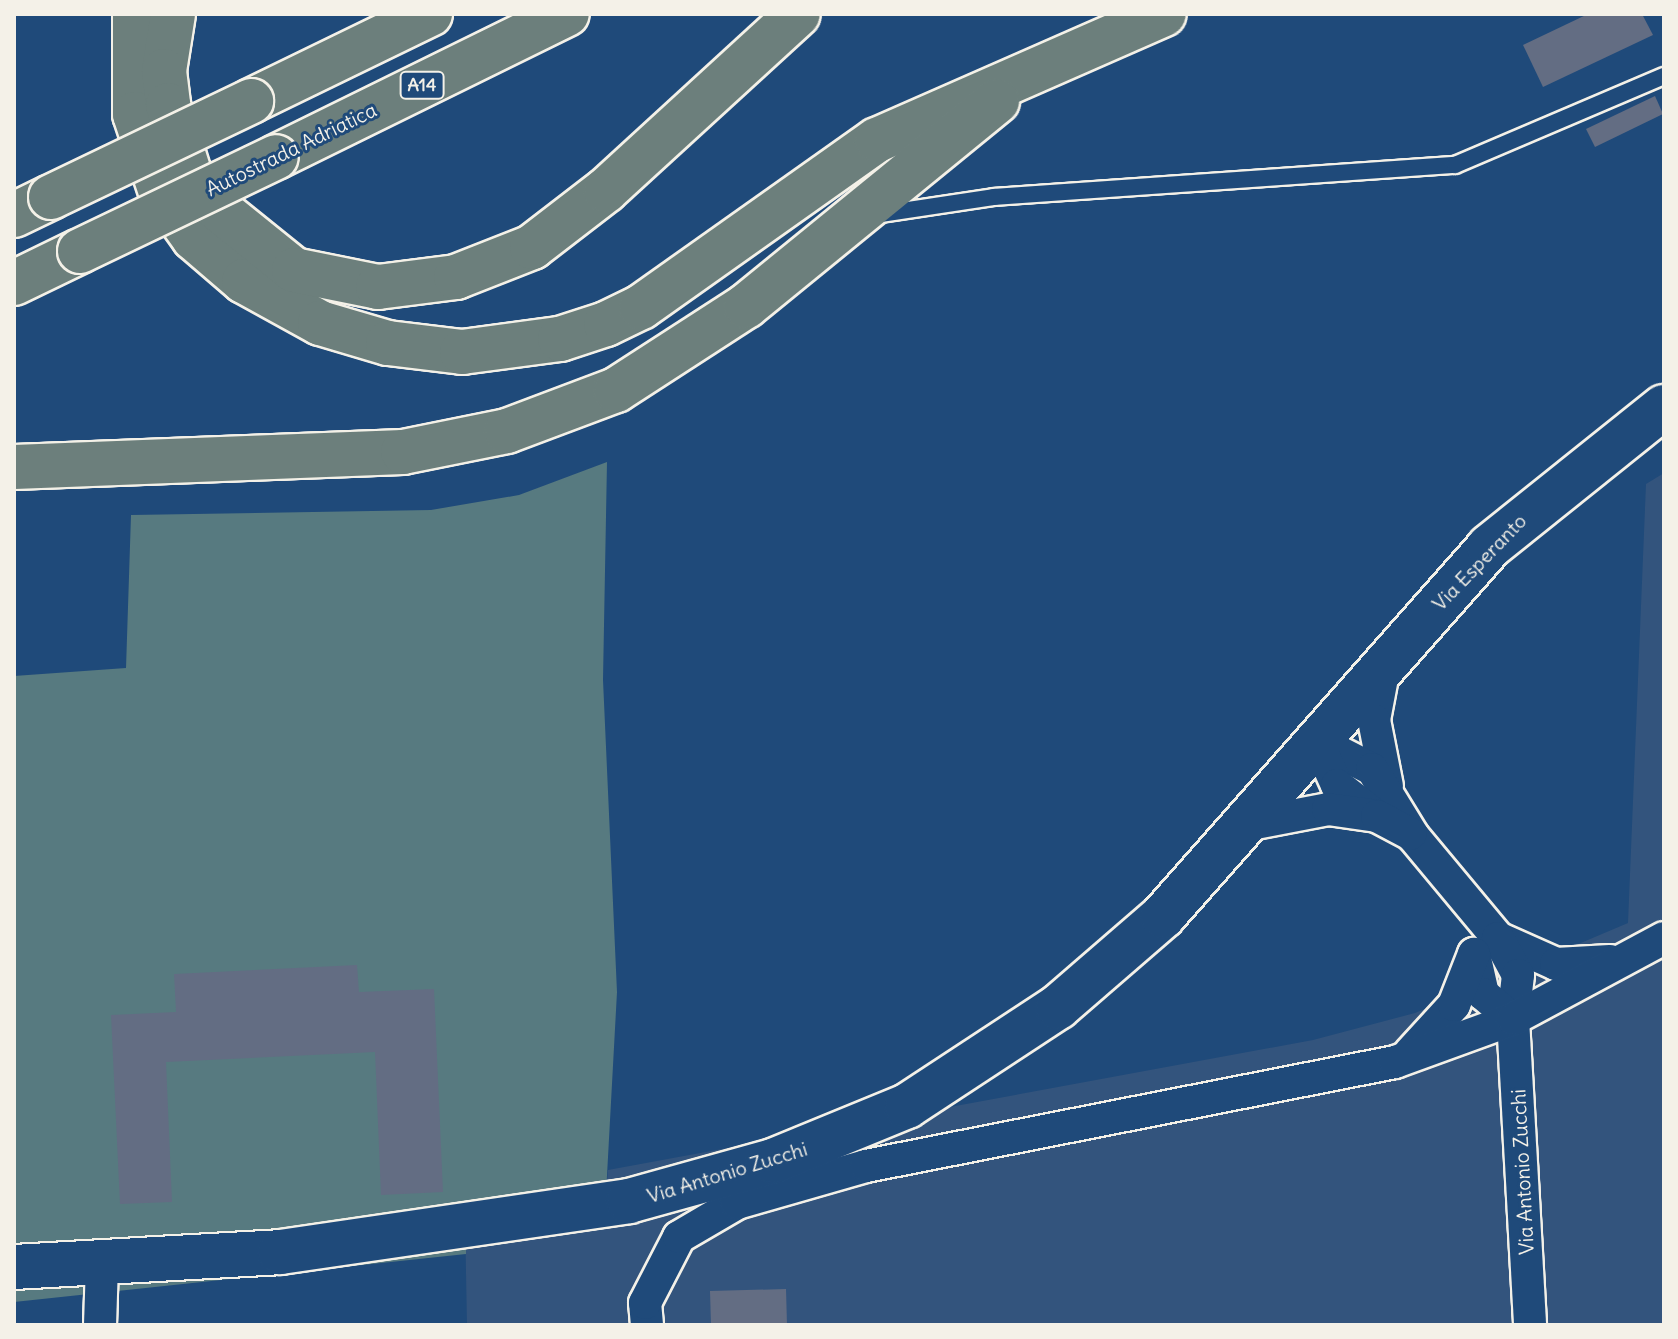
<!DOCTYPE html>
<style>
body{margin:0}
#map{position:relative;width:1678px;height:1339px;overflow:hidden;background:#1f4a7a;font-family:Delius,sans-serif}
div>[style]{position:absolute}
.built>*{inset:0;background:#33547d}
.green>*{inset:0;background:#577a80}
.building>*{inset:0;background:#636d83}
.roads{filter:drop-shadow(2px 0 #f4f1e8) drop-shadow(-2px 0 #f4f1e8) drop-shadow(0 2px #f4f1e8) drop-shadow(0 -2px #f4f1e8)}
.service>*{height:16px;margin:-8px;padding:0 8px;transform-origin:8px;border-radius:8px;background:#1f4a7a}
.minor>*{height:32px;margin:-16px;padding:0 16px;transform-origin:16px;border-radius:16px;background:#1f4a7a}
.secondary>*{height:44px;margin:-22px;padding:0 22px;transform-origin:22px;border-radius:22px;background:#1f4a7a}
.motorway>*{height:44px;margin:-22px;padding:0 22px;transform-origin:22px;border-radius:22px;background:#6c7f7c}
.bridges{filter:drop-shadow(2px 0 #f4f1e8) drop-shadow(-2px 0 #f4f1e8) drop-shadow(0 2px #f4f1e8) drop-shadow(0 -2px #f4f1e8)}
.motorway-bridge>*{height:44px;margin:-22px;padding:0 22px;transform-origin:22px;border-radius:22px;background:#6c7f7c}
span{translate:-50% -50%;white-space:nowrap;text-align:center;line-height:1.15;-webkit-text-stroke:6px #1f4a7a;paint-order:stroke}
.shield-label span{padding:2px 6px;background:#1f4a7a;border:2px solid;border-radius:6px;-webkit-text-stroke-width:0}
.shield-label{font-size:18px;color:#f4f1e8;font-weight:700}
.street-label{font-size:20px;color:#f4f1e8}
.frame{position:absolute;inset:0;border:16px solid #f4f1e8;pointer-events:none}
</style>
<div id="map">
<div class="built">
<div style="clip-path:polygon(1664px 473px,1664px 1325px,467px 1325px,465px 1219px,606px 1194px,608px 1170px,1313px 1040px,1415px 1013px,1628px 923px,1646px 484px)"></div>
</div>
<div class="green">
<div style="clip-path:polygon(607px 462px,603px 680px,617px 992px,606px 1194px,466px 1219px,466px 1254px,14px 1302px,14px 676px,126px 668px,131px 515px,431px 510px,519px 495px)"></div>
</div>
<div class="building">
<div style="clip-path:polygon(1588px 14px,1642px 14px,1653px 35px,1543px 87px,1523px 45px)"></div>
<div style="clip-path:polygon(1655px 96px,1663px 114px,1595px 147px,1586px 129px)"></div>
<div style="clip-path:polygon(357px 965px,359px 992px,434px 989px,443px 1192px,381px 1195px,375px 1052px,166px 1062px,172px 1202px,120px 1204px,111px 1015px,176px 1012px,174px 974px)"></div>
<div style="clip-path:polygon(786px 1289px,787px 1325px,711px 1325px,710px 1291px)"></div>
</div>
<div class="roads">
<div class="service">
<div style="left:875px;top:215px;width:120px;rotate:-8.6deg"></div>
<div style="left:994px;top:197px;width:462px;rotate:-4deg"></div>
<div style="left:1455px;top:165px;width:227px;rotate:-23.1deg"></div>
</div>
<div class="minor">
<div style="left:1384px;top:667px;width:54px;rotate:100.7deg"></div>
<div style="left:1374px;top:720px;width:67px;rotate:78.9deg"></div>
<div style="left:1317px;top:741px;width:62px;rotate:27deg"></div>
<div style="left:1372px;top:769px;width:79px;rotate:58.5deg"></div>
<div style="left:1413px;top:836px;width:133px;rotate:50.2deg"></div>
<div style="left:1498px;top:938px;width:64px;rotate:24.1deg"></div>
<div style="left:1556px;top:964px;width:54px;rotate:-3.2deg"></div>
<div style="left:1317px;top:741px;width:48px;rotate:65.6deg"></div>
<div style="left:1337px;top:785px;width:47px;rotate:38.1deg"></div>
<div style="left:1245px;top:825px;width:85px;rotate:-10.9deg"></div>
<div style="left:1328px;top:809px;width:49px;rotate:8.1deg"></div>
<div style="left:1377px;top:816px;width:38px;rotate:28deg"></div>
<div style="left:1498px;top:938px;width:42px;rotate:61.6deg"></div>
<div style="left:1518px;top:975px;width:44px;rotate:96.5deg"></div>
<div style="left:1513px;top:1019px;width:306px;rotate:86.8deg"></div>
<div style="left:1474px;top:954px;width:41px;rotate:77.3deg"></div>
<div style="left:1483px;top:994px;width:39px;rotate:40deg"></div>
<div style="left:1410px;top:1053px;width:65px;rotate:-47.5deg"></div>
<div style="left:1454px;top:1005px;width:55px;rotate:-68.6deg"></div>
<div style="left:100px;top:1325px;width:60px;rotate:-88.1deg"></div>
<div style="left:647px;top:1325px;width:22px;rotate:-95deg"></div>
<div style="left:645px;top:1303px;width:74px;rotate:-62.7deg"></div>
<div style="left:679px;top:1237px;width:67px;rotate:-30.4deg"></div>
<div style="left:737px;top:1203px;width:134px;rotate:-16deg"></div>
<div style="left:866px;top:1166px;width:539px;rotate:-11.12deg"></div>
<div style="left:1395px;top:1062px;width:126px;rotate:-20deg"></div>
<div style="left:1513px;top:1019px;width:171px;rotate:-28.2deg"></div>
</div>
<div class="secondary">
<div style="left:14px;top:1267px;width:266px;rotate:-3.2deg"></div>
<div style="left:280px;top:1252px;width:353px;rotate:-8.3deg"></div>
<div style="left:629px;top:1201px;width:149px;rotate:-15.5deg"></div>
<div style="left:773px;top:1161px;width:145px;rotate:-22.3deg"></div>
<div style="left:907px;top:1106px;width:181px;rotate:-33.3deg"></div>
<div style="left:1058px;top:1007px;width:139px;rotate:-40.9deg"></div>
<div style="left:1163px;top:916px;width:492px;rotate:-48.5deg"></div>
<div style="left:1489px;top:547px;width:224px;rotate:-38.7deg"></div>
</div>
<div class="motorway">
<div style="left:135px;top:14px;width:100px;rotate:90deg"></div>
<div style="left:135px;top:114px;width:82px;rotate:71.6deg"></div>
<div style="left:161px;top:192px;width:57px;rotate:54.3deg"></div>
<div style="left:194px;top:238px;width:66px;rotate:40.7deg"></div>
<div style="left:244px;top:281px;width:87px;rotate:28.9deg"></div>
<div style="left:320px;top:323px;width:71px;rotate:16.4deg"></div>
<div style="left:388px;top:343px;width:75px;rotate:6.9deg"></div>
<div style="left:462px;top:352px;width:99px;rotate:-7.6deg"></div>
<div style="left:560px;top:339px;width:48px;rotate:-18.1deg"></div>
<div style="left:606px;top:324px;width:39px;rotate:-26deg"></div>
<div style="left:641px;top:307px;width:289px;rotate:-35.3deg"></div>
<div style="left:877px;top:140px;width:313px;rotate:-23.7deg"></div>
<div style="left:173px;top:14px;width:58px;rotate:99deg"></div>
<div style="left:164px;top:71px;width:34px;rotate:83deg"></div>
<div style="left:168px;top:105px;width:71px;rotate:72.8deg"></div>
<div style="left:189px;top:173px;width:39px;rotate:53deg"></div>
<div style="left:212px;top:204px;width:105px;rotate:38.8deg"></div>
<div style="left:294px;top:270px;width:86px;rotate:11.4deg"></div>
<div style="left:378px;top:287px;width:79px;rotate:-7.3deg"></div>
<div style="left:456px;top:277px;width:82px;rotate:-21.5deg"></div>
<div style="left:532px;top:247px;width:93px;rotate:-37.6deg"></div>
<div style="left:606px;top:190px;width:260px;rotate:-42.5deg"></div>
<div style="left:251px;top:101px;width:199px;rotate:-25.9deg"></div>
<div style="left:276px;top:157px;width:324px;rotate:-26.2deg"></div>
<div style="left:14px;top:215px;width:41px;rotate:-25.9deg"></div>
<div style="left:14px;top:283px;width:73px;rotate:-25.9deg"></div>
<div style="left:14px;top:467px;width:389px;rotate:-2.2deg"></div>
<div style="left:403px;top:452px;width:106px;rotate:-11.4deg"></div>
<div style="left:507px;top:431px;width:116px;rotate:-20.6deg"></div>
<div style="left:616px;top:390px;width:155px;rotate:-32.9deg"></div>
<div style="left:746px;top:306px;width:324px;rotate:-39.2deg"></div>
</div>
</div>
<div class="bridges">
<div class="motorway-bridge">
<div style="left:51px;top:197px;width:222px;rotate:-25.6deg"></div>
<div style="left:80px;top:251px;width:217px;rotate:-25.6deg"></div>
</div>
</div>
<div class="shield-label">
<span style="left:422px;top:85px">A14</span>
</div>
<div class="street-label">
<span style="left:291px;top:149px;rotate:-26deg">Autostrada Adriatica</span>
<span style="left:1479px;top:562px;rotate:-46deg">Via Esperanto</span>
<span style="left:727px;top:1172px;rotate:-17deg">Via Antonio Zucchi</span>
<span style="left:1522px;top:1172px;rotate:-93deg">Via Antonio Zucchi</span>
</div>
<div class="frame"></div>
</div>
